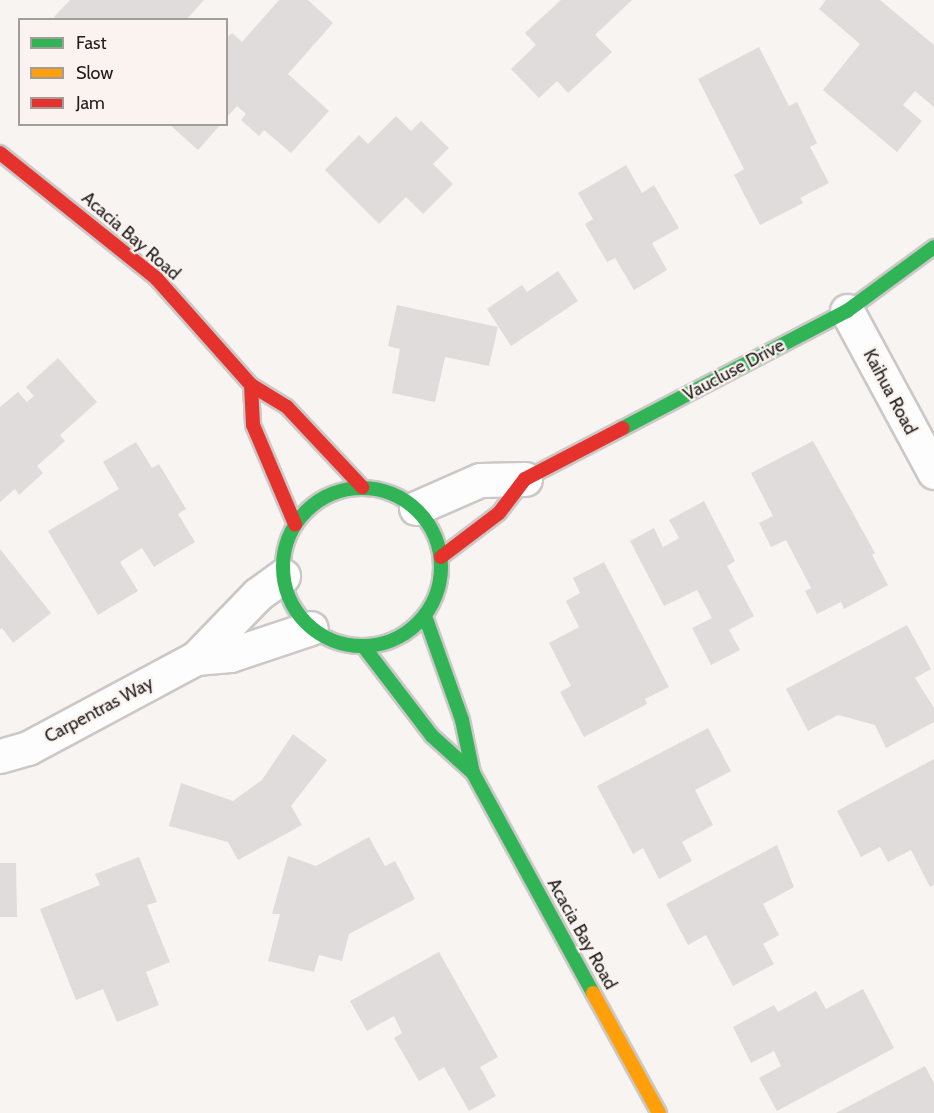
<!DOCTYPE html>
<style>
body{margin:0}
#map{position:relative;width:934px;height:1113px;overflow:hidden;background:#f7f4f2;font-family:Cabin,sans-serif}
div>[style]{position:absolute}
.building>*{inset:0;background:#dfdcdb}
.roads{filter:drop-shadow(2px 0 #cbc8c7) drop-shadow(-2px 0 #cbc8c7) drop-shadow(0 2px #cbc8c7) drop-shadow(0 -2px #cbc8c7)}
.street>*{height:33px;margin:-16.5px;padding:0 16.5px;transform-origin:16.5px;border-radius:16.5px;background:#fefdfd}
.fast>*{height:14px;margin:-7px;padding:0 7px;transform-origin:7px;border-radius:7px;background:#30b455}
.fast>.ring{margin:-7px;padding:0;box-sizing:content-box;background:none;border:14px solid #30b455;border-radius:50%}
.slow>*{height:14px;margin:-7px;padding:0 7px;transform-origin:7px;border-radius:7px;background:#ff9f0a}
.jam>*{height:14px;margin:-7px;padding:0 7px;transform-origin:7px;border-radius:7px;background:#e5322d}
span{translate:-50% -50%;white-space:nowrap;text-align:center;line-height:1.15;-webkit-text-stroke:4.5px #faf3ef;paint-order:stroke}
.street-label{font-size:18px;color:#1f1c1b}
.legend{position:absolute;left:18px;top:18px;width:210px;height:108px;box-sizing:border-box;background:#faf3ef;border:2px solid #a29d9a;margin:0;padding:8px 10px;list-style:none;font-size:18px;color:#1f1c1b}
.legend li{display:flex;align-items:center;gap:12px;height:30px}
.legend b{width:30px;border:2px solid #a29d9a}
</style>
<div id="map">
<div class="building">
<div style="clip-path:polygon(70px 0,204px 0,186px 20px,56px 20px,54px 17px)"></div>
<div style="clip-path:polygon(279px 0,308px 0,333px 23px,288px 74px,329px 111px,291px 153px,264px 130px,259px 136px,241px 120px,246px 114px,237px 106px,226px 118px,226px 38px,232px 33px,242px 42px)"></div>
<div style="clip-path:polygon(561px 0,632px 0,595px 35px,612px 52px,568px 93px,557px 81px,539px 98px,511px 69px,536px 45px,525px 33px)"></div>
<div style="clip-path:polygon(826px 0,880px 0,934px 45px,934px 107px,915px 91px,903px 105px,922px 121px,897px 152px,823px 90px,860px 44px,819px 9px)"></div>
<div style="clip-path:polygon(759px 47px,789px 106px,797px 102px,817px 143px,810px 147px,829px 183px,800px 198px,803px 203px,760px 225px,734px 175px,744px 169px,698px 79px)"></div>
<div style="clip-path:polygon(396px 116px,411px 131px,421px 121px,449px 148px,433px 164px,453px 184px,423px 214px,406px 197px,379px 224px,325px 170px,359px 135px,368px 144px)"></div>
<div style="clip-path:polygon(169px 124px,221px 124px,198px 150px)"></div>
<div style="clip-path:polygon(626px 165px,642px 193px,654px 185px,679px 228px,652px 243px,667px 270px,634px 290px,615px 258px,607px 262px,585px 224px,593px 219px,578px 193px)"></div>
<div style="clip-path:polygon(558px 271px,578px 301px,511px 346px,487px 309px,522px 285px,527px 292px)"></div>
<div style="clip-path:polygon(397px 305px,498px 327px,489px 366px,445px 357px,435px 402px,392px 393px,400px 349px,388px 346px)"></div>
<div style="clip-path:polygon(58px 358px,97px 402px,60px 435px,65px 441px,37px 466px,43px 473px,19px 495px,15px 489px,0 502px,0 407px,18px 392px,27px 402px,34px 396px,26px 387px)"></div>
<div style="clip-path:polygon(813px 441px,875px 553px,872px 555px,888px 585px,844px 609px,841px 602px,817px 614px,805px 591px,811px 588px,786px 540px,771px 547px,759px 523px,773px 516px,751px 473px)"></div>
<div style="clip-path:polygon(136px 442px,152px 468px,159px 464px,186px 509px,178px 514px,195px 542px,154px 567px,142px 548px,120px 562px,138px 591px,98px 615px,48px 531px,119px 489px,103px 462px)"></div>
<div style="clip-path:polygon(704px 501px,735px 561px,727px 566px,754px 616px,729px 630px,740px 650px,711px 665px,692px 628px,712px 618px,697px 590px,664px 606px,630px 541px,654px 528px,663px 547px,679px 538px,669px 520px)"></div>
<div style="clip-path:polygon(0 549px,51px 613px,13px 643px,2px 628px,0 630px)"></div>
<div style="clip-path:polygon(604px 562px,669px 687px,645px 699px,647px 704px,584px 737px,560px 692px,571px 686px,549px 643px,579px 627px,566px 601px,580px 593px,573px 578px)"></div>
<div style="clip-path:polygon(907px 625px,931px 669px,915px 678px,934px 708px,934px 722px,886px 748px,875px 725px,838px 715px,808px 731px,786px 689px)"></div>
<div style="clip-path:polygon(708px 728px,731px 771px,695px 790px,713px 825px,682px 842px,692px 861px,659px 879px,643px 848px,633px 854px,597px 786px)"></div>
<div style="clip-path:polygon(293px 734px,327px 760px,291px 806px,302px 825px,238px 860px,228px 842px,169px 826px,181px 783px,233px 801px,262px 780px)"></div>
<div style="clip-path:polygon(934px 759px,934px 885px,930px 887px,911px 850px,888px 862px,880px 847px,861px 857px,837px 811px)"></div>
<div style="clip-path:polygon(369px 837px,385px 866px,395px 861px,415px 899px,349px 934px,342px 961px,319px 955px,314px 972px,268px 961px,280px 914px,272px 914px,288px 856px,316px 866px)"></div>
<div style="clip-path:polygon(777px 845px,794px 887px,763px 904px,779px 935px,763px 944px,774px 964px,733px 986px,706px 935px,688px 945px,666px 904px)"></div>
<div style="clip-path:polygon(139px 857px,157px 902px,147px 905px,170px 962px,146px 972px,159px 1005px,117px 1022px,103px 989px,76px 1000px,40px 909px,100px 885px,95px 874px)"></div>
<div style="clip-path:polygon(0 863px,16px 863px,17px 917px,0 917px)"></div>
<div style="clip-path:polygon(439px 952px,498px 1057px,480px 1067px,496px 1096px,469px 1111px,444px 1067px,419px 1081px,394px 1038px,402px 1033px,394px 1016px,367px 1031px,350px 1001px)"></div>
<div style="clip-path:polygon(863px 989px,894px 1048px,777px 1111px,759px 1078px,781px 1066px,774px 1051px,751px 1063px,733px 1027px,774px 1005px,778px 1012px,816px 991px,826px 1009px)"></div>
<div style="clip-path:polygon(925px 1066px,934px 1083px,934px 1113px,836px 1113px)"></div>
</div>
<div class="roads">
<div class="street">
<div style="left:847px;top:311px;width:183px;rotate:61.6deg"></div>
<div style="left:416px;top:508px;width:70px;rotate:-23.6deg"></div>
<div style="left:480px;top:480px;width:45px;rotate:-1.3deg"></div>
<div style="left:196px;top:658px;width:34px;rotate:-5deg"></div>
<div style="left:230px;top:655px;width:85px;rotate:-18.4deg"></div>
<div style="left:0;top:756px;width:29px;rotate:-16deg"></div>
<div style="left:28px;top:748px;width:191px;rotate:-28.2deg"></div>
<div style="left:196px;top:658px;width:89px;rotate:-45.9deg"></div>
<div style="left:258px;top:594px;width:31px;rotate:-36deg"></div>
</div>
<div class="fast">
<div style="left:623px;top:428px;width:253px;rotate:-27.6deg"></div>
<div style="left:847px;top:311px;width:108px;rotate:-36.3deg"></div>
<div class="ring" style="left:283px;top:488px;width:144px;height:144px"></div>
<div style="left:425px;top:616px;width:110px;rotate:70.4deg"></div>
<div style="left:462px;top:720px;width:54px;rotate:78.3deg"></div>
<div style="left:473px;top:773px;width:251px;rotate:61.4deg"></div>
<div style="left:364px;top:647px;width:112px;rotate:52.6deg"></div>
<div style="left:432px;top:736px;width:55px;rotate:42.1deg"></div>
</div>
<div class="slow">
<div style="left:593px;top:993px;width:137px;rotate:61.2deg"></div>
</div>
<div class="jam">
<div style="left:0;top:153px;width:200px;rotate:38.7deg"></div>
<div style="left:156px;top:278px;width:143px;rotate:48.4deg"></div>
<div style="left:251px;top:385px;width:42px;rotate:31.4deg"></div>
<div style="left:287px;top:407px;width:110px;rotate:46.8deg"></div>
<div style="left:251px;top:385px;width:40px;rotate:87.1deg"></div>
<div style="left:253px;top:425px;width:108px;rotate:67deg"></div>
<div style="left:441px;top:557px;width:73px;rotate:-37.2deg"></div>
<div style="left:499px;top:513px;width:43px;rotate:-52.6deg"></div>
<div style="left:525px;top:479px;width:110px;rotate:-27.5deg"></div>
</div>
</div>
<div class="street-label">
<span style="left:131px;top:236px;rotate:41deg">Acacia Bay Road</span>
<span style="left:734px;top:370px;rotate:-28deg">Vaucluse Drive</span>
<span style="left:890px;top:392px;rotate:62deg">Kaihua Road</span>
<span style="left:99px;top:710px;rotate:-28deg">Carpentras Way</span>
<span style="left:582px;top:934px;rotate:61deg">Acacia Bay Road</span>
</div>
<ul class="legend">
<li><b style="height:8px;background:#30b455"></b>Fast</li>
<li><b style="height:8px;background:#ff9f0a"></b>Slow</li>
<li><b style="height:8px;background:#e5322d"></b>Jam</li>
</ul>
</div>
